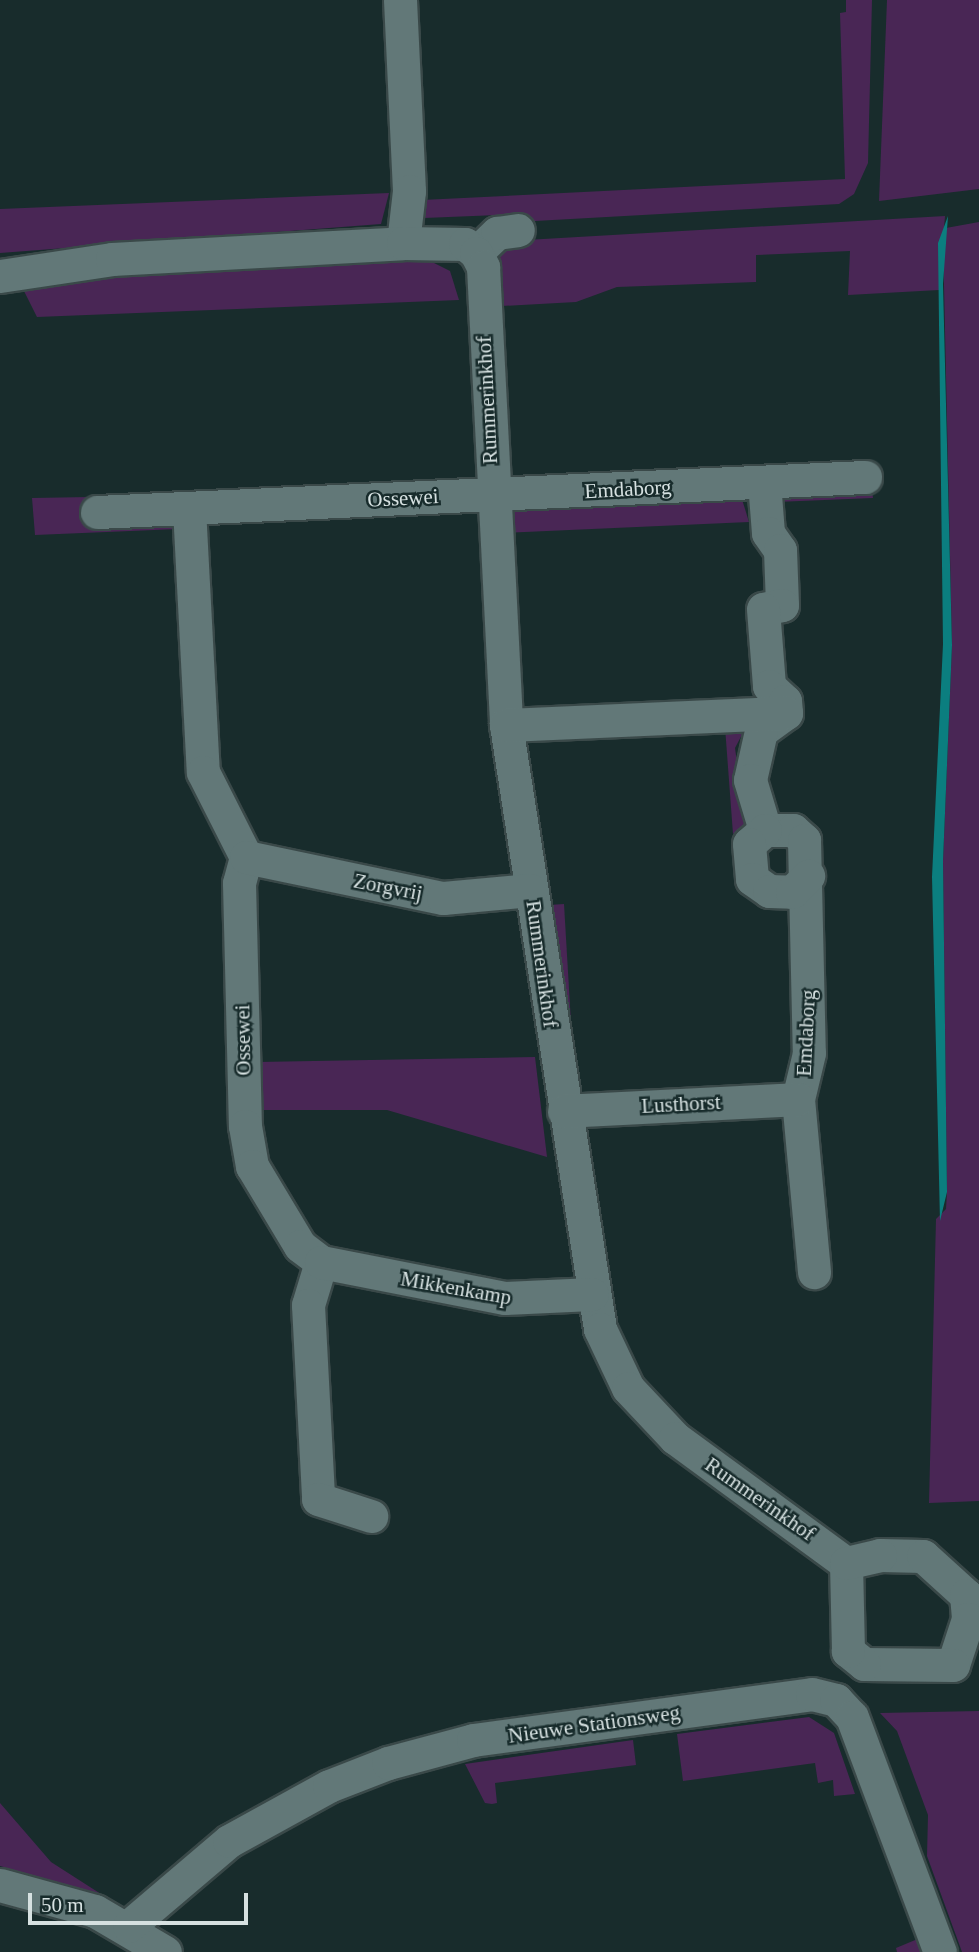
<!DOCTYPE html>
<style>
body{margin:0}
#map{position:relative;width:979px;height:1952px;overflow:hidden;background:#182c2c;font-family:Georgia,serif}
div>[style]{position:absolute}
.green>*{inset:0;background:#492655}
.water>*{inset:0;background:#0b7e7f}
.roads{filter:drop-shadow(2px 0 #3a4949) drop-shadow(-2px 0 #3a4949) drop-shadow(0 2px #3a4949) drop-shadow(0 -2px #3a4949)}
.minor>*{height:33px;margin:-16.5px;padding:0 16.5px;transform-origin:16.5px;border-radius:16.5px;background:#627878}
span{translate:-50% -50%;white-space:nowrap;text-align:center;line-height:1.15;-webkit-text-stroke:5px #182c2c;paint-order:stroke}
.street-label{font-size:21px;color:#d6e1e1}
.scale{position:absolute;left:28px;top:1893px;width:220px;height:32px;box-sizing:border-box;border:4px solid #d6e1e1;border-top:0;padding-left:9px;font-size:21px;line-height:24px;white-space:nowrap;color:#d6e1e1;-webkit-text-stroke:5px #182c2c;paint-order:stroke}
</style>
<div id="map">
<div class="green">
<div style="clip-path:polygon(846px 0,872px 0,868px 163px,854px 194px,839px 204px,499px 223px,498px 215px,424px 218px,422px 200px,845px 179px,840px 13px,846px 12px)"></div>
<div style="clip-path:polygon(887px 0,979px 0,979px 189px,879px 201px)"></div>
<div style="clip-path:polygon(389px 193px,381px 224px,0 253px,0 209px)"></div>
<div style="clip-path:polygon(945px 216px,939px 290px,848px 295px,850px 251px,756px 255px,756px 282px,617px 287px,576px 302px,501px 306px,499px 255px,526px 240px)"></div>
<div style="clip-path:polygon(979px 222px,979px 1501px,929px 1503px,936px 1219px,946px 1209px,947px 1192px,943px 861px,952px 645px,943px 240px,946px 228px)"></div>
<div style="clip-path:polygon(426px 259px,450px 271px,459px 300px,37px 317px,21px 285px,141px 271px)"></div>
<div style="clip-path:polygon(872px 489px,873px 498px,776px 502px,779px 492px)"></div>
<div style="clip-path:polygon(741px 496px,749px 522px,500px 533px,504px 508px)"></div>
<div style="clip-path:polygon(90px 497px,94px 504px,169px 520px,178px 529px,35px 535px,32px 498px)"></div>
<div style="clip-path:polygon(725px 727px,745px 729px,735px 748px,746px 826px,733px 834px)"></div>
<div style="clip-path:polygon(564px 904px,574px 1073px,549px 905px)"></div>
<div style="clip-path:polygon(535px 1057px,547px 1157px,387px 1110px,260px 1110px,258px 1062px)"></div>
<div style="clip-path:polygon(979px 1711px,979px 1952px,962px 1952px,927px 1856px,928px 1815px,897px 1731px,880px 1713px)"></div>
<div style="clip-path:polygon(809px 1717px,834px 1733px,855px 1794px,834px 1796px,833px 1780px,818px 1783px,815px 1763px,683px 1781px,677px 1734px)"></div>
<div style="clip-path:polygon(633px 1740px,636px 1765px,495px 1783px,497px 1803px,492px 1804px,485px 1803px,465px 1764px)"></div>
<div style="clip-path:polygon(0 1803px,51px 1862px,104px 1896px,0 1866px)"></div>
<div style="clip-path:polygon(920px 1938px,925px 1952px,897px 1952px,896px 1948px)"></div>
</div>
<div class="water">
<div style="clip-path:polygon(948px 216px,943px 284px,952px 645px,943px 861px,947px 1192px,940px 1221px,932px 877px,943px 644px,938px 243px)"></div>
</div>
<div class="roads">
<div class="minor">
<div style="left:400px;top:0;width:191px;rotate:87.3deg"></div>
<div style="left:409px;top:191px;width:52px;rotate:96.6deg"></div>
<div style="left:476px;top:253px;width:29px;rotate:-44deg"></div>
<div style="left:497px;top:233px;width:21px;rotate:-8deg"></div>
<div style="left:0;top:276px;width:113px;rotate:-8.6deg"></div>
<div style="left:112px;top:259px;width:291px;rotate:-3.1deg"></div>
<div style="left:403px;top:243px;width:62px;rotate:0.9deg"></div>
<div style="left:465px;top:244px;width:14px;rotate:39deg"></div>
<div style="left:476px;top:253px;width:16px;rotate:63deg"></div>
<div style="left:483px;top:267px;width:459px;rotate:87.1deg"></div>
<div style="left:506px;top:725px;width:611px;rotate:81.15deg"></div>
<div style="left:600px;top:1329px;width:65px;rotate:64.6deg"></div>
<div style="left:628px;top:1388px;width:69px;rotate:46.8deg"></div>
<div style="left:675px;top:1438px;width:212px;rotate:36.2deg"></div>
<div style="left:764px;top:482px;width:51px;rotate:85.5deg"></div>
<div style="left:768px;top:533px;width:21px;rotate:55deg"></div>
<div style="left:780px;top:550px;width:55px;rotate:87.9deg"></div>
<div style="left:782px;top:605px;width:19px;rotate:168deg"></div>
<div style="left:763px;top:609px;width:77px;rotate:85.5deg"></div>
<div style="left:769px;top:686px;width:22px;rotate:43deg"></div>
<div style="left:785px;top:701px;width:12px;rotate:85deg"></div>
<div style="left:786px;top:713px;width:31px;rotate:144deg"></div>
<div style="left:761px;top:731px;width:50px;rotate:102.7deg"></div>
<div style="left:750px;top:780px;width:52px;rotate:73.3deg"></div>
<div style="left:765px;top:830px;width:28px"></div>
<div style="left:793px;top:830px;width:15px;rotate:42deg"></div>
<div style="left:804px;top:840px;width:213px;rotate:88.7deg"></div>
<div style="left:809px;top:1053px;width:47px;rotate:103.4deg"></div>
<div style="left:798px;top:1099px;width:174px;rotate:84.7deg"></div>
<div style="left:189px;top:508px;width:264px;rotate:87deg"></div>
<div style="left:203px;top:772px;width:95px;rotate:63.2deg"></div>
<div style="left:246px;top:857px;width:27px;rotate:105deg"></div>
<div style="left:239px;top:883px;width:243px;rotate:88.6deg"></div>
<div style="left:245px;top:1126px;width:41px;rotate:80.1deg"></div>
<div style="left:252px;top:1166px;width:93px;rotate:59deg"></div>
<div style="left:300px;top:1246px;width:26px;rotate:37deg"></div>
<div style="left:321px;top:1262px;width:45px;rotate:106.8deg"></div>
<div style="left:308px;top:1305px;width:194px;rotate:87deg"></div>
<div style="left:318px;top:1499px;width:56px;rotate:17.8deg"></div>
<div style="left:97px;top:512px;width:769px;rotate:-2.61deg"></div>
<div style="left:506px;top:725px;width:280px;rotate:-2.5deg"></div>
<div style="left:765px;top:830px;width:21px;rotate:139deg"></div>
<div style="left:749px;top:844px;width:35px;rotate:85deg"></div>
<div style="left:752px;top:879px;width:21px;rotate:35deg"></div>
<div style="left:769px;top:891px;width:23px;rotate:2deg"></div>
<div style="left:792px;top:892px;width:23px;rotate:-45deg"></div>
<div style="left:246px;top:857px;width:201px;rotate:11.8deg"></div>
<div style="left:443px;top:898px;width:88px;rotate:-5.2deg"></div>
<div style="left:564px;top:1111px;width:234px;rotate:-2.9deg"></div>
<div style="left:321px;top:1262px;width:187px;rotate:11.1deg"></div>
<div style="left:505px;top:1298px;width:87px;rotate:-2.6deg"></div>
<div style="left:880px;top:1555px;width:43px;rotate:1.3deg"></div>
<div style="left:923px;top:1556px;width:58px;rotate:42.2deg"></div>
<div style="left:966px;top:1595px;width:24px;rotate:85deg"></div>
<div style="left:968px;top:1619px;width:48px;rotate:108.1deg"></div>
<div style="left:953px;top:1665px;width:89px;rotate:-179.4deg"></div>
<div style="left:864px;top:1664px;width:21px;rotate:-141deg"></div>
<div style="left:848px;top:1651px;width:88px;rotate:-91.3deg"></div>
<div style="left:846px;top:1563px;width:35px;rotate:-13deg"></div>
<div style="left:0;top:1885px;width:98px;rotate:15.3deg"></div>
<div style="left:95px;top:1911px;width:81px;rotate:30.4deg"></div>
<div style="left:129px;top:1926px;width:131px;rotate:-40.4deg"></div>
<div style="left:229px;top:1841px;width:114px;rotate:-28.8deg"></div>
<div style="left:329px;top:1786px;width:63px;rotate:-21.3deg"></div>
<div style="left:388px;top:1763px;width:88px;rotate:-15.1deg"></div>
<div style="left:473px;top:1740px;width:342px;rotate:-7.7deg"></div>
<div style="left:812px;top:1694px;width:25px;rotate:14deg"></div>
<div style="left:836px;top:1700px;width:23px;rotate:47deg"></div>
<div style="left:852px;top:1717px;width:251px;rotate:69.5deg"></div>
</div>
</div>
<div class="street-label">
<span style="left:487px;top:400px;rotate:-93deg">Rummerinkhof</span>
<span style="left:628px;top:489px;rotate:-3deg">Emdaborg</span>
<span style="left:403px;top:498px;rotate:-3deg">Ossewei</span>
<span style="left:388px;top:887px;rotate:11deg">Zorgvrij</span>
<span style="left:542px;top:964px;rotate:82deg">Rummerinkhof</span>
<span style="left:806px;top:1033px;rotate:-87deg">Emdaborg</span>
<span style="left:243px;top:1040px;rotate:-91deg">Ossewei</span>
<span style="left:681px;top:1104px;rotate:-3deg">Lusthorst</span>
<span style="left:456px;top:1288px;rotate:10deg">Mikkenkamp</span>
<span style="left:760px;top:1499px;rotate:35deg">Rummerinkhof</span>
<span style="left:594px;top:1724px;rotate:-8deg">Nieuwe Stationsweg</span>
</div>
<div class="scale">50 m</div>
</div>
